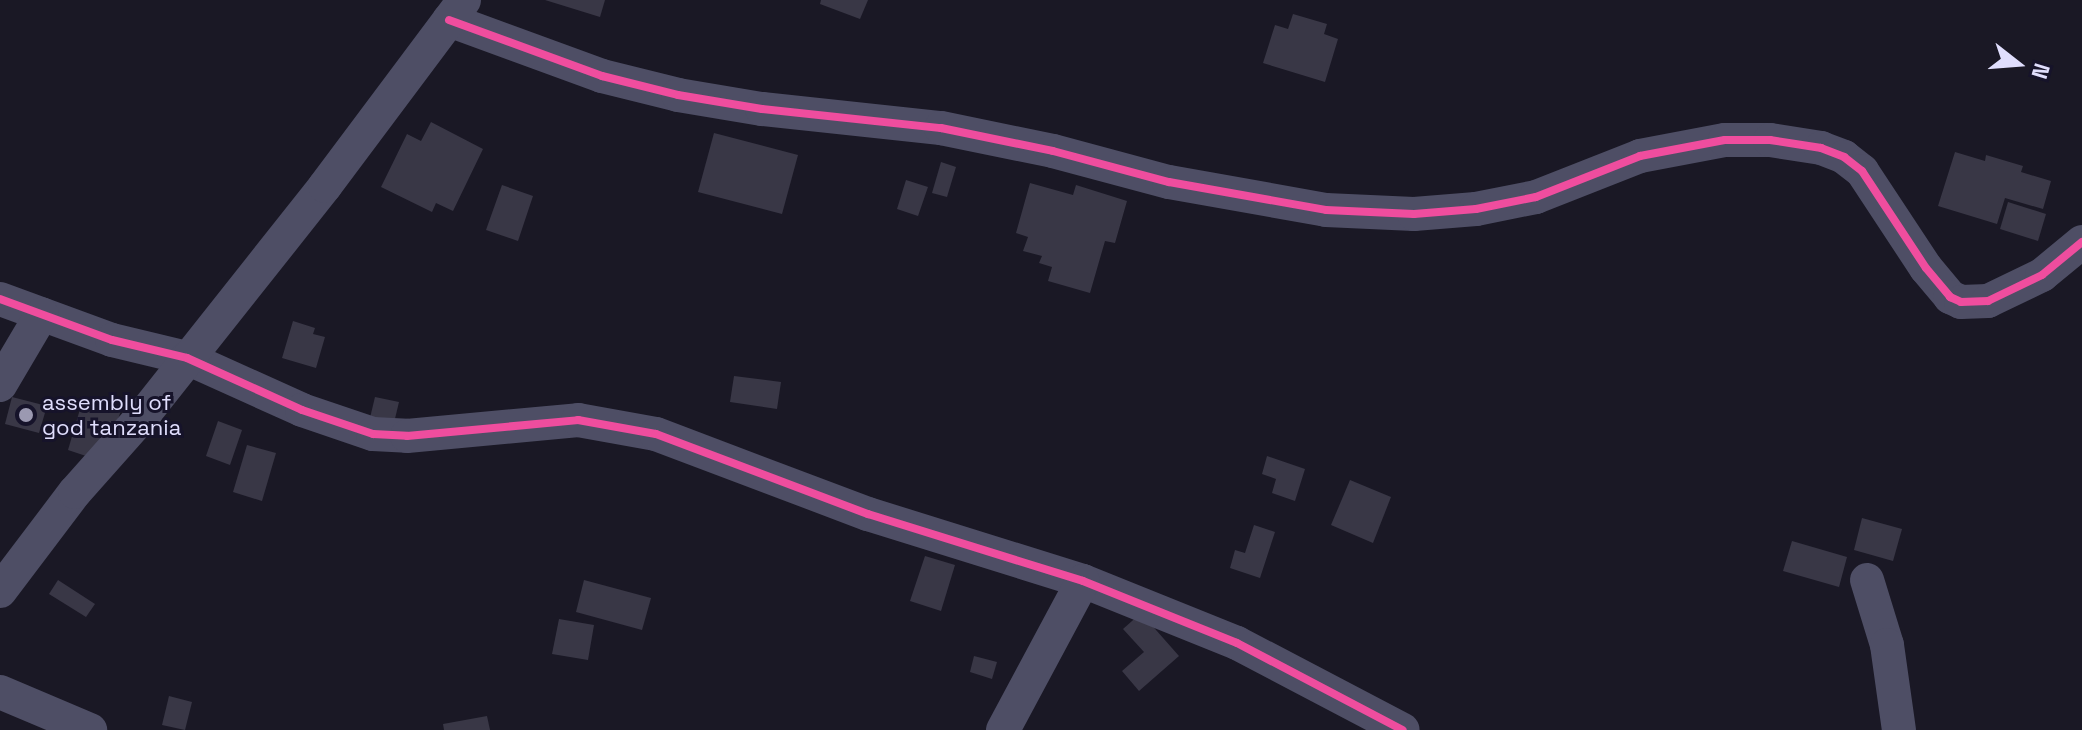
<!DOCTYPE html>
<style>
body{margin:0}
#map{position:relative;width:2082px;height:730px;overflow:hidden;background:#1a1825;font-family:"Space Grotesk",sans-serif}
div>[style]{position:absolute}
.building>*{inset:0;background:#393746}
.minor>*{height:34px;margin:-17px;padding:0 17px;transform-origin:17px;border-radius:17px;background:#4e4e65}
.cycleway>*{height:8px;margin:-4px;padding:0 4px;transform-origin:4px;border-radius:4px;background:#ef4d9e}
.dots>*{width:22px;height:22px;translate:-50% -50%;box-sizing:border-box;border:4px solid #16132a;border-radius:50%}
span{translate:-50% -50%;white-space:nowrap;text-align:center;line-height:1.15;-webkit-text-stroke:6px #16132a;paint-order:stroke}
.poi-label{font-size:22px;color:#e0defd}
.left{translate:0 -50%;text-align:left}
.north{position:absolute;left:1978px;top:24px;width:80px;height:80px;-webkit-text-stroke:6px #16132a;paint-order:stroke;rotate:107deg;font-size:22px;font-weight:700;line-height:32px;text-align:center;color:#e0defd}
.north::after{content:'';display:block;margin:auto;width:28px;height:36px;background:#e0defd;clip-path:polygon(50% 0,100% 100%,50% 72%,0 100%)}
</style>
<div id="map">
<div class="building">
<div style="clip-path:polygon(545px 0,605px 0,600px 17px)"></div>
<div style="clip-path:polygon(821px 0,868px 0,860px 19px,820px 4px)"></div>
<div style="clip-path:polygon(1293px 14px,1327px 24px,1324px 34px,1338px 39px,1325px 82px,1263px 63px,1275px 25px,1288px 29px)"></div>
<div style="clip-path:polygon(431px 122px,483px 149px,453px 211px,436px 203px,432px 212px,381px 187px,407px 134px,421px 141px)"></div>
<div style="clip-path:polygon(714px 133px,798px 155px,782px 214px,698px 192px)"></div>
<div style="clip-path:polygon(1955px 152px,1985px 161px,1986px 155px,2023px 166px,2021px 172px,2051px 181px,2043px 209px,2005px 198px,1997px 224px,1938px 206px)"></div>
<div style="clip-path:polygon(941px 162px,956px 167px,947px 197px,932px 193px)"></div>
<div style="clip-path:polygon(906px 180px,928px 187px,918px 216px,897px 209px)"></div>
<div style="clip-path:polygon(1030px 183px,1073px 195px,1076px 185px,1127px 201px,1115px 243px,1105px 241px,1090px 293px,1048px 281px,1052px 267px,1039px 263px,1042px 256px,1023px 251px,1028px 237px,1016px 233px)"></div>
<div style="clip-path:polygon(502px 185px,533px 196px,518px 241px,486px 230px)"></div>
<div style="clip-path:polygon(2008px 202px,2046px 214px,2038px 241px,2000px 229px)"></div>
<div style="clip-path:polygon(293px 321px,315px 328px,313px 334px,325px 337px,316px 368px,282px 358px)"></div>
<div style="clip-path:polygon(734px 376px,781px 382px,777px 409px,730px 402px)"></div>
<div style="clip-path:polygon(12px 397px,47px 406px,39px 433px,5px 424px)"></div>
<div style="clip-path:polygon(375px 397px,399px 402px,393px 427px,369px 422px)"></div>
<div style="clip-path:polygon(83px 399px,121px 410px,111px 442px,95px 459px,68px 450px)"></div>
<div style="clip-path:polygon(218px 421px,242px 430px,230px 465px,206px 456px)"></div>
<div style="clip-path:polygon(247px 445px,276px 453px,262px 501px,233px 492px)"></div>
<div style="clip-path:polygon(1267px 456px,1305px 469px,1295px 501px,1272px 493px,1276px 479px,1262px 474px)"></div>
<div style="clip-path:polygon(1350px 480px,1391px 497px,1373px 543px,1331px 525px)"></div>
<div style="clip-path:polygon(1862px 518px,1902px 529px,1893px 561px,1854px 550px)"></div>
<div style="clip-path:polygon(1254px 525px,1275px 532px,1260px 578px,1230px 568px,1235px 550px,1245px 553px)"></div>
<div style="clip-path:polygon(1792px 541px,1847px 557px,1839px 587px,1783px 571px)"></div>
<div style="clip-path:polygon(925px 556px,955px 565px,941px 611px,910px 601px)"></div>
<div style="clip-path:polygon(58px 580px,95px 604px,86px 617px,49px 594px)"></div>
<div style="clip-path:polygon(584px 580px,651px 598px,642px 630px,576px 612px)"></div>
<div style="clip-path:polygon(1141px 613px,1179px 656px,1139px 691px,1122px 671px,1144px 652px,1123px 629px)"></div>
<div style="clip-path:polygon(559px 619px,594px 625px,588px 660px,552px 654px)"></div>
<div style="clip-path:polygon(974px 656px,997px 662px,992px 679px,970px 672px)"></div>
<div style="clip-path:polygon(169px 696px,192px 702px,185px 730px,162px 725px)"></div>
<div style="clip-path:polygon(487px 716px,490px 730px,444px 730px,443px 724px)"></div>
</div>
<div class="minor">
<div style="left:449px;top:20px;width:163px;rotate:20.1deg"></div>
<div style="left:602px;top:76px;width:78px;rotate:14deg"></div>
<div style="left:678px;top:95px;width:85px;rotate:9.5deg"></div>
<div style="left:762px;top:109px;width:180px;rotate:6.1deg"></div>
<div style="left:941px;top:128px;width:114px;rotate:11.6deg"></div>
<div style="left:1053px;top:151px;width:120px;rotate:15deg"></div>
<div style="left:1169px;top:182px;width:159px;rotate:10.1deg"></div>
<div style="left:1326px;top:210px;width:88px;rotate:2.6deg"></div>
<div style="left:1414px;top:214px;width:62px;rotate:-4.6deg"></div>
<div style="left:1476px;top:209px;width:61px;rotate:-11.3deg"></div>
<div style="left:1536px;top:197px;width:112px;rotate:-21.5deg"></div>
<div style="left:1640px;top:156px;width:86px;rotate:-10.7deg"></div>
<div style="left:1725px;top:140px;width:45px"></div>
<div style="left:1770px;top:140px;width:52px;rotate:8.9deg"></div>
<div style="left:1821px;top:148px;width:25px;rotate:21deg"></div>
<div style="left:1844px;top:157px;width:23px;rotate:38deg"></div>
<div style="left:1862px;top:171px;width:116px;rotate:56.6deg"></div>
<div style="left:1926px;top:268px;width:38px;rotate:50deg"></div>
<div style="left:1950px;top:297px;width:12px;rotate:24deg"></div>
<div style="left:1961px;top:302px;width:27px;rotate:-2deg"></div>
<div style="left:1988px;top:301px;width:60px;rotate:-25.7deg"></div>
<div style="left:2042px;top:275px;width:52px;rotate:-39.5deg"></div>
<div style="left:0;top:299px;width:119px;rotate:20.1deg"></div>
<div style="left:112px;top:340px;width:77px;rotate:13.5deg"></div>
<div style="left:187px;top:358px;width:126px;rotate:24.3deg"></div>
<div style="left:302px;top:410px;width:75px;rotate:18.7deg"></div>
<div style="left:373px;top:434px;width:34px;rotate:3deg"></div>
<div style="left:407px;top:436px;width:172px;rotate:-5.3deg"></div>
<div style="left:578px;top:420px;width:79px;rotate:10.2deg"></div>
<div style="left:656px;top:434px;width:227px;rotate:20.7deg"></div>
<div style="left:868px;top:514px;width:225px;rotate:17.3deg"></div>
<div style="left:1083px;top:581px;width:166px;rotate:21.9deg"></div>
<div style="left:1237px;top:643px;width:187px;rotate:27.7deg"></div>
<div style="left:0;top:385px;width:82px;rotate:-59.4deg"></div>
<div style="left:1867px;top:580px;width:68px;rotate:72.9deg"></div>
<div style="left:1887px;top:645px;width:86px;rotate:82deg"></div>
<div style="left:0;top:591px;width:124px;rotate:-52.9deg"></div>
<div style="left:75px;top:492px;width:107px;rotate:-48.4deg"></div>
<div style="left:146px;top:412px;width:288px;rotate:-51.6deg"></div>
<div style="left:325px;top:186px;width:232px;rotate:-53.2deg"></div>
<div style="left:0;top:692px;width:98px;rotate:22.9deg"></div>
<div style="left:1003px;top:730px;width:169px;rotate:-61.8deg"></div>
</div>
<div class="cycleway">
<div style="left:449px;top:20px;width:163px;rotate:20.1deg"></div>
<div style="left:602px;top:76px;width:78px;rotate:14deg"></div>
<div style="left:678px;top:95px;width:85px;rotate:9.5deg"></div>
<div style="left:762px;top:109px;width:180px;rotate:6.1deg"></div>
<div style="left:941px;top:128px;width:114px;rotate:11.6deg"></div>
<div style="left:1053px;top:151px;width:120px;rotate:15deg"></div>
<div style="left:1169px;top:182px;width:159px;rotate:10.1deg"></div>
<div style="left:1326px;top:210px;width:88px;rotate:2.6deg"></div>
<div style="left:1414px;top:214px;width:62px;rotate:-4.6deg"></div>
<div style="left:1476px;top:209px;width:61px;rotate:-11.3deg"></div>
<div style="left:1536px;top:197px;width:112px;rotate:-21.5deg"></div>
<div style="left:1640px;top:156px;width:86px;rotate:-10.7deg"></div>
<div style="left:1725px;top:140px;width:45px"></div>
<div style="left:1770px;top:140px;width:52px;rotate:8.9deg"></div>
<div style="left:1821px;top:148px;width:25px;rotate:21deg"></div>
<div style="left:1844px;top:157px;width:23px;rotate:38deg"></div>
<div style="left:1862px;top:171px;width:116px;rotate:56.6deg"></div>
<div style="left:1926px;top:268px;width:38px;rotate:50deg"></div>
<div style="left:1950px;top:297px;width:12px;rotate:24deg"></div>
<div style="left:1961px;top:302px;width:27px;rotate:-2deg"></div>
<div style="left:1988px;top:301px;width:60px;rotate:-25.7deg"></div>
<div style="left:2042px;top:275px;width:52px;rotate:-39.5deg"></div>
<div style="left:0;top:299px;width:119px;rotate:20.1deg"></div>
<div style="left:112px;top:340px;width:77px;rotate:13.5deg"></div>
<div style="left:187px;top:358px;width:126px;rotate:24.3deg"></div>
<div style="left:302px;top:410px;width:75px;rotate:18.7deg"></div>
<div style="left:373px;top:434px;width:34px;rotate:3deg"></div>
<div style="left:407px;top:436px;width:172px;rotate:-5.3deg"></div>
<div style="left:578px;top:420px;width:79px;rotate:10.2deg"></div>
<div style="left:656px;top:434px;width:227px;rotate:20.7deg"></div>
<div style="left:868px;top:514px;width:225px;rotate:17.3deg"></div>
<div style="left:1083px;top:581px;width:166px;rotate:21.9deg"></div>
<div style="left:1237px;top:643px;width:187px;rotate:27.7deg"></div>
</div>
<div class="dots">
<div style="left:26px;top:415px;background:#9b99b1"></div>
</div>
<div class="poi-label">
<span class="left" style="left:42px;top:415px">assembly of<br>god tanzania</span>
</div>
<div class="north">N</div>
</div>
